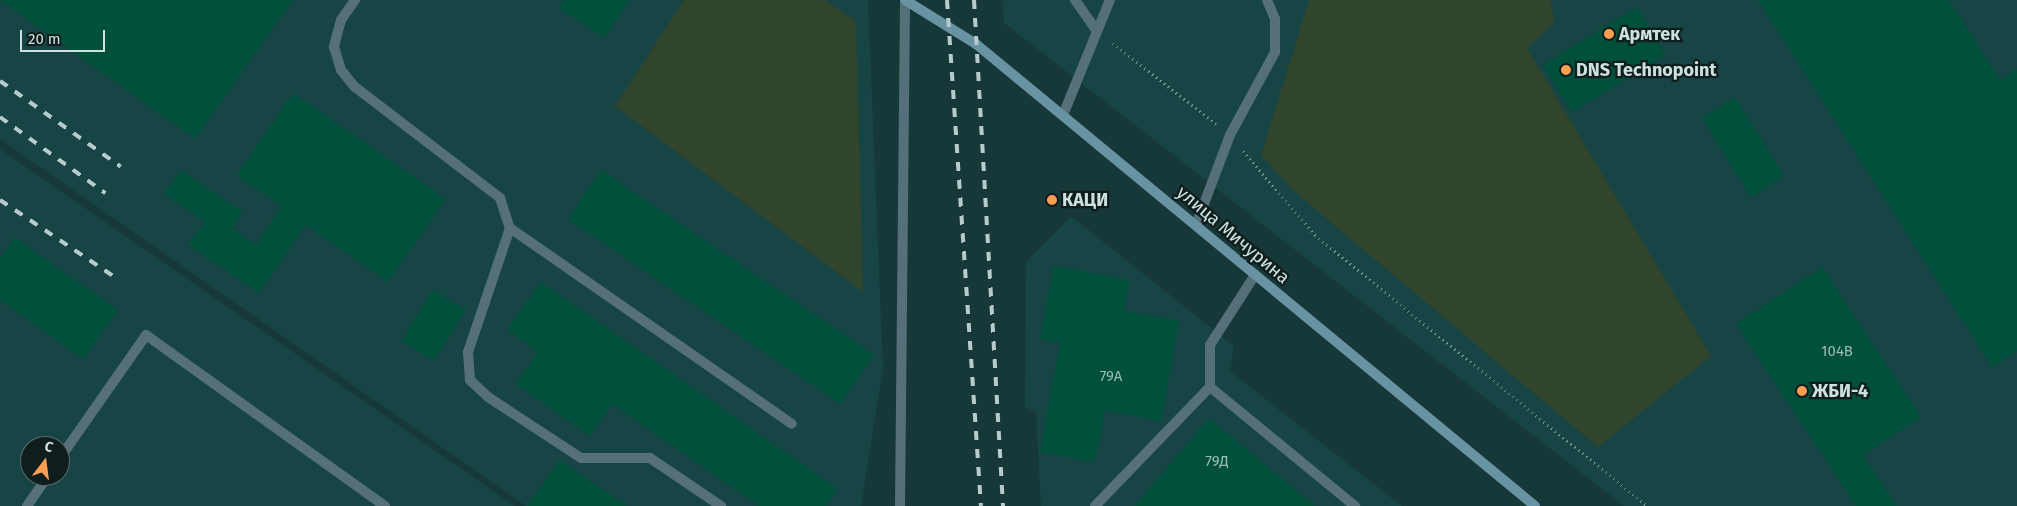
<!DOCTYPE html>
<meta charset="utf-8">
<style>
body{margin:0}
#map{position:relative;width:2017px;height:506px;overflow:hidden;background:#173839;font-family:"Fira Sans",sans-serif}
div>[style]{position:absolute}
.built>*{inset:0;background:#174444}
.green>*{inset:0;background:#31452d}
.building>*{inset:0;background:#00503b}
.path>*{height:3px;margin-top:-1.5px;transform-origin:0;background:repeating-linear-gradient(90deg,#7b9394 0 1px,transparent 0 5px)}
.lane>*{height:10px;margin:-5px;padding:0 5px;transform-origin:5px;border-radius:5px;background:#56707a}
.secondary>*{height:10px;margin:-5px;padding:0 5px;transform-origin:5px;border-radius:5px;background:#6893a3}
.rail>*{height:4px;margin-top:-2px;transform-origin:0;background:repeating-linear-gradient(90deg,#b8cbcc 0 9px,transparent 0 18px)}
.dots>*{width:14px;height:14px;translate:-50% -50%;box-sizing:border-box;border:2px solid #0f1d1d;border-radius:50%}
span{translate:-50% -50%;white-space:nowrap;text-align:center;line-height:1.15;-webkit-text-stroke:4.5px #0f1d1d;paint-order:stroke}
.number-label{font-size:15px;color:#9abcb7}
.number-label span{-webkit-text-stroke-width:0}
.poi-label{font-size:18px;color:#cee0e0;font-weight:700}
.left{translate:0 -50%;text-align:left}
.street-label{font-size:18px;color:#cee0e0}
.north{position:absolute;left:20px;top:436px;width:50px;height:50px;box-sizing:border-box;background:#0f1d1d;border:1px solid #5b6b6b;border-radius:50%;rotate:15deg;font-size:14px;font-weight:700;line-height:20px;text-align:center;color:#cee0e0}
.north::after{content:'';display:block;margin:auto;width:18px;height:22px;background:#fb9e51;clip-path:polygon(50% 0,100% 100%,50% 72%,0 100%)}
.scale{position:absolute;left:20px;top:30px;width:85px;height:22px;box-sizing:border-box;border:2px solid #cee0e0;border-top:0;padding-left:6px;font-size:15px;line-height:18px;white-space:nowrap;color:#cee0e0;-webkit-text-stroke:4px #0f1d1d;paint-order:stroke}
</style>
<div id="map">
<div class="built">
<div style="clip-path:polygon(0 0,868px 0,883px 368px,861px 506px,526px 506px,0 139px)"></div>
<div style="clip-path:polygon(1002px 0,2017px 0,2017px 506px,1624px 506px,1004px 23px)"></div>
<div style="clip-path:polygon(evenodd,0 149px,515px 506px,0 506px,0 149px,30px 446px,60px 446px,60px 476px,30px 476px,30px 446px)"></div>
<div style="clip-path:polygon(1071px 216px,1234px 346px,1230px 371px,1402px 506px,1041px 506px,1036px 412px,1025px 407px,1026px 262px)"></div>
</div>
<div class="green">
<div style="clip-path:polygon(684px 0,825px 0,856px 21px,863px 292px,615px 106px)"></div>
<div style="clip-path:polygon(1309px 0,1550px 0,1555px 21px,1527px 48px,1711px 356px,1598px 447px,1295px 192px,1261px 155px)"></div>
</div>
<div class="building">
<div style="clip-path:polygon(0 0,293px 0,195px 139px)"></div>
<div style="clip-path:polygon(564px 0,630px 0,604px 38px,559px 8px)"></div>
<div style="clip-path:polygon(1758px 0,1949px 0,2000px 80px,2017px 69px,2017px 351px,1992px 367px)"></div>
<div style="clip-path:polygon(1637px 7px,1666px 55px,1572px 112px,1543px 65px)"></div>
<div style="clip-path:polygon(293px 93px,446px 199px,388px 282px,306px 225px,259px 293px,188px 245px,205px 222px,164px 194px,181px 170px,243px 212px,232px 228px,256px 245px,282px 207px,237px 175px)"></div>
<div style="clip-path:polygon(1735px 97px,1784px 176px,1751px 197px,1702px 118px)"></div>
<div style="clip-path:polygon(601px 170px,874px 355px,840px 404px,568px 219px)"></div>
<div style="clip-path:polygon(15px 238px,118px 310px,83px 359px,0 300px,0 259px)"></div>
<div style="clip-path:polygon(1054px 266px,1130px 280px,1124px 311px,1179px 321px,1161px 421px,1105px 410px,1095px 462px,1040px 452px,1060px 343px,1040px 339px)"></div>
<div style="clip-path:polygon(1822px 267px,1921px 417px,1863px 455px,1897px 506px,1856px 506px,1736px 324px)"></div>
<div style="clip-path:polygon(541px 282px,838px 489px,826px 506px,759px 506px,612px 404px,590px 436px,516px 384px,538px 352px,507px 330px)"></div>
<div style="clip-path:polygon(433px 290px,466px 310px,434px 361px,401px 341px)"></div>
<div style="clip-path:polygon(1209px 418px,1315px 506px,1135px 506px)"></div>
<div style="clip-path:polygon(559px 460px,627px 506px,528px 506px)"></div>
</div>
<div class="path">
<div style="left:1113px;top:43px;width:131px;rotate:38.2deg"></div>
<div style="left:1243px;top:151px;width:111px;rotate:49.4deg"></div>
<div style="left:1315px;top:235px;width:429px;rotate:39.2deg"></div>
</div>
<div class="lane">
<div style="left:355px;top:0;width:24px;rotate:125deg"></div>
<div style="left:341px;top:20px;width:28px;rotate:105deg"></div>
<div style="left:334px;top:47px;width:24px;rotate:73deg"></div>
<div style="left:341px;top:70px;width:22px;rotate:51deg"></div>
<div style="left:355px;top:87px;width:183px;rotate:37.4deg"></div>
<div style="left:500px;top:198px;width:32px;rotate:72deg"></div>
<div style="left:510px;top:228px;width:131px;rotate:108.7deg"></div>
<div style="left:468px;top:352px;width:28px;rotate:86deg"></div>
<div style="left:470px;top:380px;width:25px;rotate:43deg"></div>
<div style="left:488px;top:397px;width:111px;rotate:33.3deg"></div>
<div style="left:581px;top:458px;width:69px"></div>
<div style="left:650px;top:458px;width:86px;rotate:34.1deg"></div>
<div style="left:1075px;top:0;width:35px;rotate:55deg"></div>
<div style="left:1063px;top:115px;width:124px;rotate:-67.8deg"></div>
<div style="left:1196px;top:225px;width:96px;rotate:-69.3deg"></div>
<div style="left:1230px;top:135px;width:94px;rotate:-61.5deg"></div>
<div style="left:1275px;top:52px;width:33px;rotate:-90deg"></div>
<div style="left:1275px;top:19px;width:21px;rotate:-113deg"></div>
<div style="left:510px;top:228px;width:343px;rotate:34.8deg"></div>
<div style="left:1210px;top:387px;width:188px;rotate:39.4deg"></div>
<div style="left:60px;top:458px;width:150px;rotate:-55deg"></div>
<div style="left:146px;top:335px;width:294px;rotate:35.6deg"></div>
<div style="left:27px;top:506px;width:37px;rotate:-55deg"></div>
<div style="left:900px;top:506px;width:502px;rotate:-89.43deg"></div>
<div style="left:1095px;top:506px;width:165px;rotate:-46deg"></div>
<div style="left:1210px;top:387px;width:42px;rotate:-90deg"></div>
<div style="left:1210px;top:345px;width:83px;rotate:-57.3deg"></div>
</div>
<div class="secondary">
<div style="left:905px;top:0;width:84px;rotate:31.8deg"></div>
<div style="left:976px;top:44px;width:725px;rotate:39.57deg"></div>
</div>
<div class="rail">
<div style="left:947px;top:0;width:507px;rotate:86.16deg"></div>
<div style="left:974px;top:0;width:507px;rotate:86.72deg"></div>
<div style="left:0;top:81px;width:148px;rotate:35.4deg"></div>
<div style="left:0;top:117px;width:130px;rotate:35.9deg"></div>
<div style="left:0;top:200px;width:143px;rotate:33.9deg"></div>
</div>
<div class="dots">
<div style="left:1609px;top:34px;background:#fb9e51"></div>
<div style="left:1566px;top:70px;background:#fb9e51"></div>
<div style="left:1052px;top:200px;background:#fb9e51"></div>
<div style="left:1802px;top:391px;background:#fb9e51"></div>
</div>
<div class="number-label">
<span style="left:1837px;top:352px">104В</span>
<span style="left:1111px;top:377px">79А</span>
<span style="left:1217px;top:462px">79Д</span>
</div>
<div class="poi-label">
<span class="left" style="left:1619px;top:34px">Армтек</span>
<span class="left" style="left:1576px;top:70px">DNS Technopoint</span>
<span class="left" style="left:1062px;top:200px">КАЦИ</span>
<span class="left" style="left:1812px;top:391px">ЖБИ-4</span>
</div>
<div class="street-label">
<span style="left:1233px;top:235px;rotate:40deg">улица Мичурина</span>
</div>
<div class="north">С</div>
<div class="scale">20 m</div>
</div>
